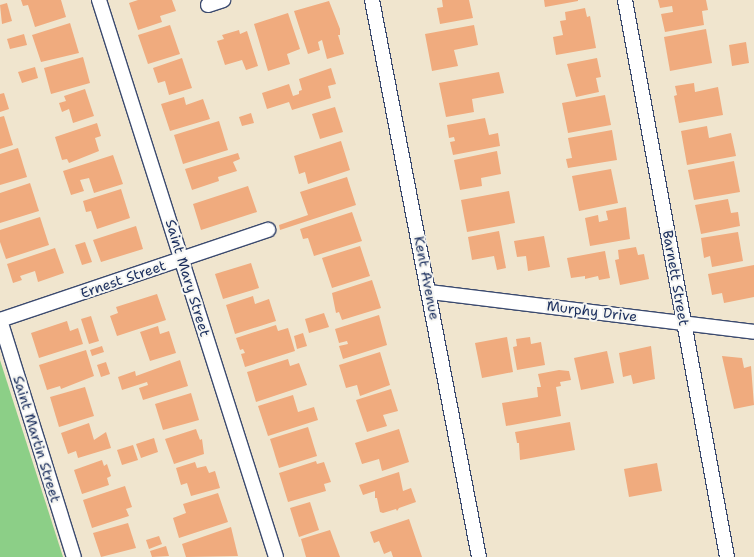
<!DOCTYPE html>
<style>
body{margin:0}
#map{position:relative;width:754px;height:557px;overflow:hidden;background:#f0e5ce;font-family:"Shantell Sans",sans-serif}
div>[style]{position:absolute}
.green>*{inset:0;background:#8ccf87}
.building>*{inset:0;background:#f0ab7e}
.roads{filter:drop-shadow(1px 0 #3b4a6f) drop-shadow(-1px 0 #3b4a6f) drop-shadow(0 1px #3b4a6f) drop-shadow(0 -1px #3b4a6f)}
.street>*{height:14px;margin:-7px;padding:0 7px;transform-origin:7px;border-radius:7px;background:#fff}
span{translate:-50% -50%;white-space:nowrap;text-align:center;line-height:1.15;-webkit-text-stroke:4px #f6f6f2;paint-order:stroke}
.street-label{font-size:14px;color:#1b2f5e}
</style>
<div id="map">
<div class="green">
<div style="clip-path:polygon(0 360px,63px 557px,0 557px)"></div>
</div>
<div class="building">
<div style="clip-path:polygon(21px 0,61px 0,66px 17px,35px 27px,28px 5px,23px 6px)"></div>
<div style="clip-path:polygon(138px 0,172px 0,176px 11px,160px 16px,162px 22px,138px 30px,129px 3px)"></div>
<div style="clip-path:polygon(442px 0,469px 0,473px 18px,440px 24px,437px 8px,443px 7px)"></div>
<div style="clip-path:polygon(544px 0,578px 0,578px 1px,545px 7px)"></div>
<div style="clip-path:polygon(658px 0,706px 0,708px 10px,702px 11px,704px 25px,665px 32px,661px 14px,673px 12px,672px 6px,660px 8px)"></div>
<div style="clip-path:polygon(329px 1px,340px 29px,340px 35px,338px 35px,344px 54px,327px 59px,322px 40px,318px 42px,320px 50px,308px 54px,294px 11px)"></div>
<div style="clip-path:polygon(7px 3px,12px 21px,2px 24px,0 5px)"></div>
<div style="clip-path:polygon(585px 8px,587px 17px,590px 16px,596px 48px,556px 55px,553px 37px,563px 35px,560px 21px,566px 20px,565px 12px)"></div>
<div style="clip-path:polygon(288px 13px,300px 49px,287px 54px,290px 64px,268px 71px,254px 24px)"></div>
<div style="clip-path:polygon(70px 23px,79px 53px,41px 62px,32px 35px)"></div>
<div style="clip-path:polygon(170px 25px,180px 54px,148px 64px,138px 35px)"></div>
<div style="clip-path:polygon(474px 25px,478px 45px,454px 50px,458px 66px,432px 71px,425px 34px)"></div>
<div style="clip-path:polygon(706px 29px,712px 63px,670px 71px,664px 37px)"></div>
<div style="clip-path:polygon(239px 30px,240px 34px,247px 31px,258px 66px,246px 70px,242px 60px,225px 65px,217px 41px,224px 39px,222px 35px)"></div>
<div style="clip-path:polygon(24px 34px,27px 45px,10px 49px,7px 39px)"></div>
<div style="clip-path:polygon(746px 42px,749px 63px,732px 66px,729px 45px)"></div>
<div style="clip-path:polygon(83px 57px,90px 83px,51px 94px,44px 68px)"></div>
<div style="clip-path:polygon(182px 58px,192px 88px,169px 95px,165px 81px,158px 83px,153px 68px)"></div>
<div style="clip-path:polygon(597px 58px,601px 77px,596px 78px,599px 92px,576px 97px,567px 64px)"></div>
<div style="clip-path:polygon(35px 67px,38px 78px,22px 83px,18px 72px)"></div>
<div style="clip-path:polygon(331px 68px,336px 84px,328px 86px,331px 98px,292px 110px,289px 102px,267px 109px,262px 93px,289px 84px,293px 96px,299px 94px,299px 91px,302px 90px,299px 79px)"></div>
<div style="clip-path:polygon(499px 72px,504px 93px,472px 99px,474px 112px,446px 117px,439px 83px)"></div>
<div style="clip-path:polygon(694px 83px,695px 92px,718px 87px,723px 115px,679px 123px,674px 96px,677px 95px,675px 86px)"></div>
<div style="clip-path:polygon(85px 89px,94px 116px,73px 123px,69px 109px,62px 112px,59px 103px,66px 101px,64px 96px)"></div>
<div style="clip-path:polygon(4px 93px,9px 109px,0 112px,0 94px)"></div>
<div style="clip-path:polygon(605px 95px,611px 125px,568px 133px,562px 103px)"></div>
<div style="clip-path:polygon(184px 97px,186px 105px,203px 99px,210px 119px,170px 131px,161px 104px)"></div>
<div style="clip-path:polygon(335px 107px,343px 132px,320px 139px,312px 114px)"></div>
<div style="clip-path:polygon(251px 113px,254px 123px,242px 126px,239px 117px)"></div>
<div style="clip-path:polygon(4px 116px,13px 145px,0 149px,0 117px)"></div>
<div style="clip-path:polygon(485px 118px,489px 135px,498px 133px,500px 146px,453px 155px,450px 142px,455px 141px,454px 137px,449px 138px,447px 125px)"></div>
<div style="clip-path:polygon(219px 121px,228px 150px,183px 164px,174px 135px)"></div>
<div style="clip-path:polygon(97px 123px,101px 136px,95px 138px,99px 151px,69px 163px,67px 159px,62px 160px,55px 137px)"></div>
<div style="clip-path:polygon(707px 126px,709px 138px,731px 133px,736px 156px,687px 165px,681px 131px)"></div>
<div style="clip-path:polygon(612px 130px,617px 160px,568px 168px,566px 159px,572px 158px,568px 138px)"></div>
<div style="clip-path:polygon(341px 141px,350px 170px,308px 184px,305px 172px,299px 174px,294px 156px)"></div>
<div style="clip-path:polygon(18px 148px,27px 177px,0 185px,0 154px)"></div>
<div style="clip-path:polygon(497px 151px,501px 174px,481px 178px,482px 186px,460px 190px,454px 160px)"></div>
<div style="clip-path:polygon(238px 153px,240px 159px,233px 162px,237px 171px,218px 177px,219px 181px,192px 190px,185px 169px)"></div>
<div style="clip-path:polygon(113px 155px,123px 184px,94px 193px,89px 178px,80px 180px,84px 191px,71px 195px,63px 171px)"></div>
<div style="clip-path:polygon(734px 161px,740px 192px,694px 200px,688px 170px)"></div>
<div style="clip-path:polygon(611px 169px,618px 203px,579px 211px,572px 176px)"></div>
<div style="clip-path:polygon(347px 177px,356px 205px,280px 230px,279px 225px,308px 215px,300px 192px)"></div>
<div style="clip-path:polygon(30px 183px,39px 211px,0 223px,0 193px)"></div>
<div style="clip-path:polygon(248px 186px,257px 212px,201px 230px,193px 204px)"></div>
<div style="clip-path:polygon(121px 189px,130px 218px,97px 229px,91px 211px,86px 212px,83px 201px)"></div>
<div style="clip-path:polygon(509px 191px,515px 223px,467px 232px,461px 200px)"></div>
<div style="clip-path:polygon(728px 199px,731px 213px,738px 212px,740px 226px,701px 234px,695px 205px)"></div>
<div style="clip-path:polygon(626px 207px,630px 239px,590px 246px,585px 218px,598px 215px,599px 222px,608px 220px,606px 211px)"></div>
<div style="clip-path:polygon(352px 212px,362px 241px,314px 256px,308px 238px,303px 239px,300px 229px)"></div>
<div style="clip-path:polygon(40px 217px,49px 245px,6px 259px,0 242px,0 230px)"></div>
<div style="clip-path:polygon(136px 226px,143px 249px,101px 262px,93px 240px)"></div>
<div style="clip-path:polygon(499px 231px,506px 268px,497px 270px,494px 256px,472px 260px,468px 237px)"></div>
<div style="clip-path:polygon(738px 232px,743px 261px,712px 267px,710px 256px,704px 258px,701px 238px)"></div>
<div style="clip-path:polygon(544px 236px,550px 267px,528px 271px,526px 256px,517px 257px,514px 241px)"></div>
<div style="clip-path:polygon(85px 242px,92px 262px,82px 265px,75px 245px)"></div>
<div style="clip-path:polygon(360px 246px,370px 276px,332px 288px,322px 258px)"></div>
<div style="clip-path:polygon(636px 247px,638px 255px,644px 254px,649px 279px,620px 285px,615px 260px,619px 259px,618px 250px)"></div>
<div style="clip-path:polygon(55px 248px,64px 273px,38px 282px,35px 271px,20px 276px,22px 280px,13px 283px,7px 264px)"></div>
<div style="clip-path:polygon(605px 251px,610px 278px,599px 280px,598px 276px,585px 279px,585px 276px,571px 278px,567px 258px)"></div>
<div style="clip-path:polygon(251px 263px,259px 288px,223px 299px,215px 274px)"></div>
<div style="clip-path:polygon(754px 265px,754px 297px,724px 303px,722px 293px,712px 295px,708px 274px)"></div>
<div style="clip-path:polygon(372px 280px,381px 308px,342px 320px,339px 312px,336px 313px,332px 293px)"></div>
<div style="clip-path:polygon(157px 294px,166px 320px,117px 336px,110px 316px,118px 313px,116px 307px)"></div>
<div style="clip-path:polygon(253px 296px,255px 304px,269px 299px,276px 321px,235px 334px,226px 305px)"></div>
<div style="clip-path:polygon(324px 313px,329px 327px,309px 333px,305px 319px)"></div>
<div style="clip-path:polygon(379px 315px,387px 345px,343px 359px,339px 346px,348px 344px,347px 341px,339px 343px,335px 329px)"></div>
<div style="clip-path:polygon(91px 316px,99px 341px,89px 344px,81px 319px)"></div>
<div style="clip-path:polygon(67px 321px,70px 331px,78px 328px,83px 344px,39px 358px,31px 333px)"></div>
<div style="clip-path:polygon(276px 325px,278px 331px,288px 328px,295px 351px,245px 367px,241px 354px,245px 353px,243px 349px,240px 350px,236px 338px)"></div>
<div style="clip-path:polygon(158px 326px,160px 334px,169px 331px,176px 353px,150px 361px,140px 332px)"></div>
<div style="clip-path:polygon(303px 333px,307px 346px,297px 349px,294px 336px)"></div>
<div style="clip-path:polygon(507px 337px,513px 372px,482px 378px,475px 343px)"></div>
<div style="clip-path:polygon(530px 337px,531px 344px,541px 342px,545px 365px,517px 370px,513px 347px,517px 346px,516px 339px)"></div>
<div style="clip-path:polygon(102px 346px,104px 352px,92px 356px,90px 350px)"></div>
<div style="clip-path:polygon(651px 346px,655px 379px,633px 384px,631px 375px,623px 377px,619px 353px)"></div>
<div style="clip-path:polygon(86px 350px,94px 376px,61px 389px,60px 386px,47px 390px,39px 365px)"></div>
<div style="clip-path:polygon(607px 351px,614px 383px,581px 390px,574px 358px)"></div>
<div style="clip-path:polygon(380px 352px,390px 385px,360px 396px,357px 385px,346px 388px,339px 365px)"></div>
<div style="clip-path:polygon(722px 356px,742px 358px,744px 368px,751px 366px,754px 405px,734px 409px)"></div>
<div style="clip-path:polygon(288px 359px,290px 366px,299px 363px,307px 385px,256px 402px,247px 372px)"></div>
<div style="clip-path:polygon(180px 360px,188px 386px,143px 400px,139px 388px,148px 385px,147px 382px,122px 390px,118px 377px,135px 371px,136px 376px)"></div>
<div style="clip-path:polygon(106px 362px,110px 374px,101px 377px,97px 365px)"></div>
<div style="clip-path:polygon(559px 370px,569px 371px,571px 380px,560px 382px,561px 386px,556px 387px,561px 416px,506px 426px,502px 403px,538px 397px,537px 387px,541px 387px,538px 374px)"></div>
<div style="clip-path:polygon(85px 387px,94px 416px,59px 427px,50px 397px)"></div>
<div style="clip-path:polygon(391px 389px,398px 411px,383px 415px,387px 426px,367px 432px,356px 400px)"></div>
<div style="clip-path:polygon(191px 393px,199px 420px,163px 430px,155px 404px)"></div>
<div style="clip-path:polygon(293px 395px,298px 412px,314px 407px,318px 420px,268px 436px,258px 406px)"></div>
<div style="clip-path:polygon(570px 422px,575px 450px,520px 460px,519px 443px,517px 443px,515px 432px)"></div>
<div style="clip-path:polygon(89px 423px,94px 440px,106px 432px,111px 448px,78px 458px,76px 451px,68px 454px,61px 433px)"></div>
<div style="clip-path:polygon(308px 427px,317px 456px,279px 468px,270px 439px)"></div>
<div style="clip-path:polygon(196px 429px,200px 440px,202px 439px,204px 454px,174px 464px,165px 439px)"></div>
<div style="clip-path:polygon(399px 429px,409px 462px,382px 471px,379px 459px,362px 464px,355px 443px)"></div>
<div style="clip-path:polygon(154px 438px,158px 452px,141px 458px,136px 444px)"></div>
<div style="clip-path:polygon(133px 445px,138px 460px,122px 465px,117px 450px)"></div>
<div style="clip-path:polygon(102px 460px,104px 466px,107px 464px,111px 476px,107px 478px,109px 485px,82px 494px,74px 470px)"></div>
<div style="clip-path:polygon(316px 461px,317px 464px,324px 462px,331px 482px,324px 484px,326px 491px,288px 502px,279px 473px)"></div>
<div style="clip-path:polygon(195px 462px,197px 468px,206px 466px,209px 473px,215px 471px,220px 488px,191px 496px,187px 483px,181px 485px,176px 468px)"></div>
<div style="clip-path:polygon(657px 463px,662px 491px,629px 497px,624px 469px)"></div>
<div style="clip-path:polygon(399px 472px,403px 491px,411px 488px,416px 502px,399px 508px,397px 511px,396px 509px,383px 513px,380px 512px,377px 498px,375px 498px,375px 491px,363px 495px,359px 485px)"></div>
<div style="clip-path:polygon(125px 486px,132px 507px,126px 509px,129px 516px,92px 528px,83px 500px)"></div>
<div style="clip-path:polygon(218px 493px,228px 522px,179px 538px,173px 518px,186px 513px,183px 504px)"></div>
<div style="clip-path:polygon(310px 502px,319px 530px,299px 537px,290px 508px)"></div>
<div style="clip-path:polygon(409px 519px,422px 557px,393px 557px,391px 551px,384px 554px,379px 541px,374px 543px,370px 532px)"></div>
<div style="clip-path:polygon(128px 523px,136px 548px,101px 557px,93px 533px)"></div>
<div style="clip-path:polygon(231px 527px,238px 556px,186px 557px,182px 544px)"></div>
<div style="clip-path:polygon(330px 530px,340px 557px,306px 557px,301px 539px)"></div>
<div style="clip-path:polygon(159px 536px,162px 544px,149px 549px,146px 540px)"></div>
<div style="clip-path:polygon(166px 546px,169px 556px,152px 557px,150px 551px)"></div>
</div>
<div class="roads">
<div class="street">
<div style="left:99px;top:0;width:584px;rotate:72.37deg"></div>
<div style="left:372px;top:0;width:567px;rotate:79.13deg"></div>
<div style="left:625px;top:0;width:566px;rotate:79.62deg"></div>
<div style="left:208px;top:5px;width:16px;rotate:-18deg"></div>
<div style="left:430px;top:292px;width:326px;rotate:7deg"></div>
<div style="left:0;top:320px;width:283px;rotate:-18.6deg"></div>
<div style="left:0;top:320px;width:248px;rotate:72.7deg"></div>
</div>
</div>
<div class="street-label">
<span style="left:188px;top:278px;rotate:73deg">Saint Mary Street</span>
<span style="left:427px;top:278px;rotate:79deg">Kent Avenue</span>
<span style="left:676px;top:278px;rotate:80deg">Barnett Street</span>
<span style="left:123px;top:279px;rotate:-19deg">Ernest Street</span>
<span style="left:592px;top:311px;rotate:7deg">Murphy Drive</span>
<span style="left:37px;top:439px;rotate:73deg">Saint Martin Street</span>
</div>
</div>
